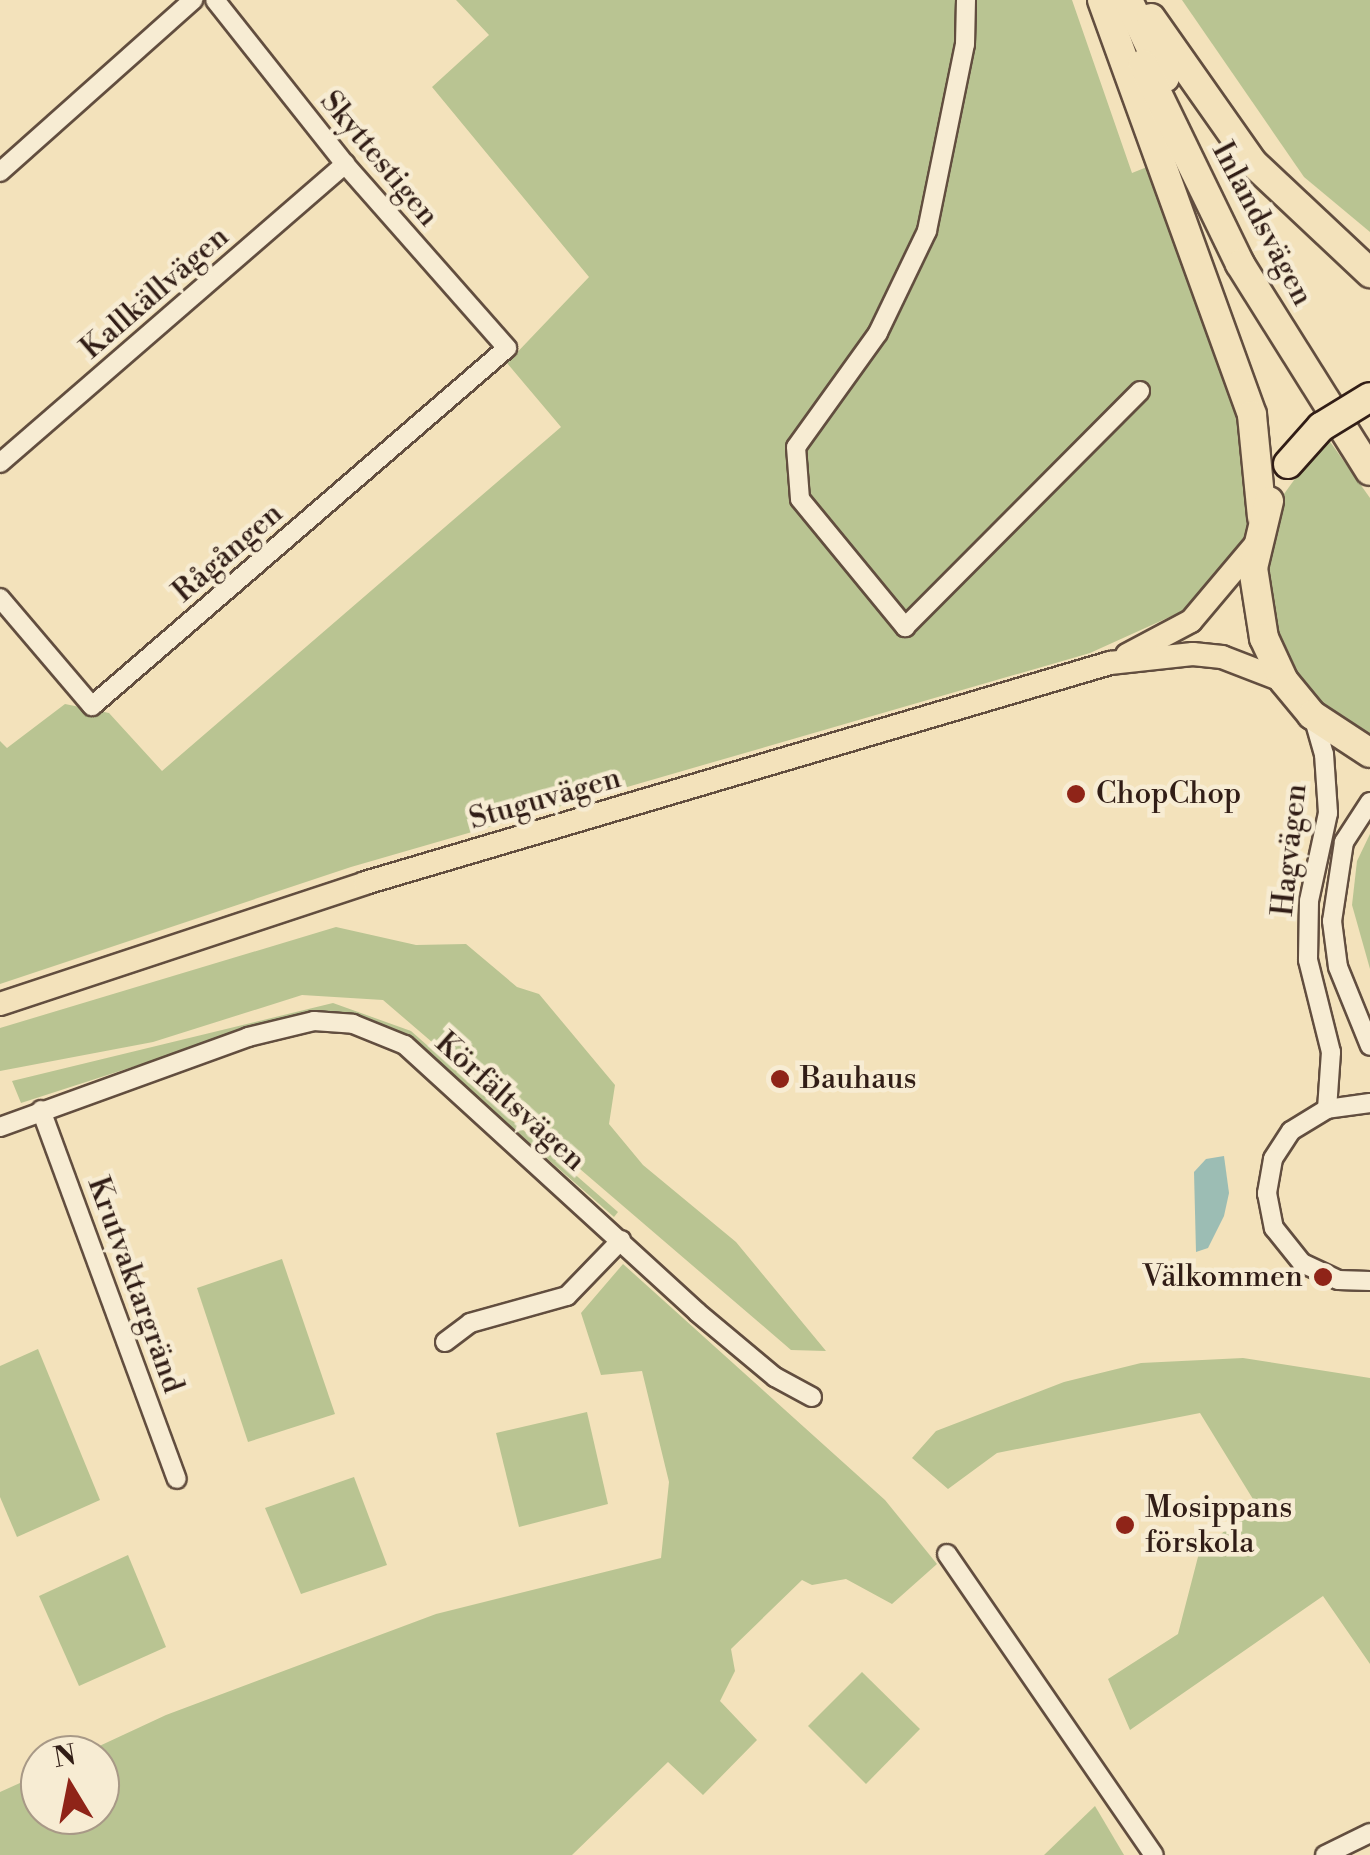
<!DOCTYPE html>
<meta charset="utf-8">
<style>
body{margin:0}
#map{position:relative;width:1370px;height:1855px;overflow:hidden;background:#f3e2bb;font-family:"Libre Bodoni",serif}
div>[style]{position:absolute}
.green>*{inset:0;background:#b9c492}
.water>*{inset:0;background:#9cbdb4}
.roads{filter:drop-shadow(2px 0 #624e3f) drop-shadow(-2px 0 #624e3f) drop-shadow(0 2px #624e3f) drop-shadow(0 -2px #624e3f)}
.minor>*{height:18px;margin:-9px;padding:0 9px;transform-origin:9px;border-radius:9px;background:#f7ecd3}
.major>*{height:22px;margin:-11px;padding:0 11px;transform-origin:11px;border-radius:11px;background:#f3e2bb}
.highway>*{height:28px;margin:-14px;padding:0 14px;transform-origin:14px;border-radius:14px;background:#f3e2bb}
.bridges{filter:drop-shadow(2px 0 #311d16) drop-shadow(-2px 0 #311d16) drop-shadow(0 2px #311d16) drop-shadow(0 -2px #311d16)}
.highway-bridge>*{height:28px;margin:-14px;padding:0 14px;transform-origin:14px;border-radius:14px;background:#f3e2bb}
.dots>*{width:28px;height:28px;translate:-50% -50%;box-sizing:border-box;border:5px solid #f7ecd3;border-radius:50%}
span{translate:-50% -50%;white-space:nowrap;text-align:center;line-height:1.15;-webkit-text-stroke:9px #f7ecd3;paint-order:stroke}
.street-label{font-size:30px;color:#311d16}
.poi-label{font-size:30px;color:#311d16}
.left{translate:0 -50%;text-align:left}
.right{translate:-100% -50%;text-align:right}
.north{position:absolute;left:20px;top:1735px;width:100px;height:100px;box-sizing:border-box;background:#f7ecd3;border:2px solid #a89987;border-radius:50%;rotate:350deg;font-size:28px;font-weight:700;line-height:40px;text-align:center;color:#311d16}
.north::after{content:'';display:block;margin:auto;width:35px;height:45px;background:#8f2418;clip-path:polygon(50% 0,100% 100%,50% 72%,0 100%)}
</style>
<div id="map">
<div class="green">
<div style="clip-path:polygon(456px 0,1072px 0,1132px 173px,1147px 167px,1186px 250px,1253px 460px,1248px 532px,1239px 557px,1196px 605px,1090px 653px,351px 867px,0 984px,0 741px,7px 748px,65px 704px,109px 713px,162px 771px,561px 427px,507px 363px,589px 277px,432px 87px,489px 35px)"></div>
<div style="clip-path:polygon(1182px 0,1370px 0,1370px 232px,1304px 177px)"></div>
<div style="clip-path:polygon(1326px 436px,1370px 498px,1370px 743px,1325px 714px,1288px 670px,1262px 589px,1276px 505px)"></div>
<div style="clip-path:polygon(1370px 834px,1370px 969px,1352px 905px,1357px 861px)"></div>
<div style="clip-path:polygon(336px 927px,416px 945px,466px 944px,517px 987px,539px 994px,615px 1085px,609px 1124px,643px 1165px,736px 1242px,826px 1351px,791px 1350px,383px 1000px,302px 995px,153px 1042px,0 1071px,0 1028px)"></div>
<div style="clip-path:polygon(333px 1003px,411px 1031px,539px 1144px,535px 1148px,407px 1037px,333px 1011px,293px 1015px,21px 1103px,12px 1081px)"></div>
<div style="clip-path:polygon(547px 1150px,618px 1212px,614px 1217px,543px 1155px)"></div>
<div style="clip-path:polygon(282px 1259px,335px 1414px,248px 1442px,197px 1288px)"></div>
<div style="clip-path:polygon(623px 1264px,885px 1500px,937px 1564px,892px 1604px,846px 1579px,812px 1585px,802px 1580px,731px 1649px,735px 1671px,720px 1701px,757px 1740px,703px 1795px,668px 1762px,572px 1855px,0 1855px,0 1792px,40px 1774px,40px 1815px,100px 1815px,100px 1755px,80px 1755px,166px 1715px,436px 1614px,661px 1558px,669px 1482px,642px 1371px,601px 1375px,581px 1313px)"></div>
<div style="clip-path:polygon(38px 1349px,100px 1500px,17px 1537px,0 1497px,0 1366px)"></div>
<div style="clip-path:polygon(1243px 1358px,1370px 1378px,1370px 1664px,1323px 1596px,1130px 1730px,1108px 1679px,1178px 1634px,1199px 1553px,1256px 1504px,1200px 1413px,997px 1453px,948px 1489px,912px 1458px,936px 1431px,1064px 1382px,1141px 1363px)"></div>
<div style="clip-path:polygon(587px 1412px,608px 1504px,519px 1527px,496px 1433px)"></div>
<div style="clip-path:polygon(354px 1477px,387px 1565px,301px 1594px,265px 1508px)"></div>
<div style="clip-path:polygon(128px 1555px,166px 1647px,79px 1686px,39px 1596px)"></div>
<div style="clip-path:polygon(862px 1672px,920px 1729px,866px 1784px,808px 1726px)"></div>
<div style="clip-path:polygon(1095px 1806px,1124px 1855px,1044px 1855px)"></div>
</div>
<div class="water">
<div style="clip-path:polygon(1224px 1156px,1229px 1193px,1224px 1216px,1208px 1248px,1196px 1252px,1194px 1172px,1206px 1159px)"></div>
</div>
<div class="roads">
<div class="minor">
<div style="left:966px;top:0;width:44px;rotate:91.3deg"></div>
<div style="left:965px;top:44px;width:191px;rotate:101.5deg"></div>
<div style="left:927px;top:231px;width:113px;rotate:115.7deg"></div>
<div style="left:878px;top:333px;width:140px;rotate:125.7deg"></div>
<div style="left:796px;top:447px;width:52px;rotate:85.6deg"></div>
<div style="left:800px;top:499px;width:166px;rotate:50.6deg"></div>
<div style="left:905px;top:627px;width:333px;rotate:-45.1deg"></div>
<div style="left:0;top:172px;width:259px;rotate:-41.7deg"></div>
<div style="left:0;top:463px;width:457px;rotate:-40.9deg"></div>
<div style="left:0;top:598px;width:142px;rotate:49.6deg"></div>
<div style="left:92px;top:706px;width:548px;rotate:-40.78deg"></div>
<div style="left:507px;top:348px;width:245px;rotate:-131.4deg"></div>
<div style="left:345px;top:164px;width:209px;rotate:-128.4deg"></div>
<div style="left:1313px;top:716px;width:40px;rotate:74deg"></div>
<div style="left:1324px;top:754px;width:59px;rotate:86.1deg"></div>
<div style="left:1328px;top:813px;width:90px;rotate:102.2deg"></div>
<div style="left:1309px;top:901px;width:59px;rotate:91deg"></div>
<div style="left:1308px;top:960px;width:95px;rotate:76deg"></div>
<div style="left:1331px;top:1052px;width:57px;rotate:94deg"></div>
<div style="left:1370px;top:802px;width:48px;rotate:123deg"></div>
<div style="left:1344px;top:842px;width:80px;rotate:98.6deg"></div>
<div style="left:1332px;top:921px;width:46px;rotate:82.6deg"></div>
<div style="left:1338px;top:967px;width:85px;rotate:67.9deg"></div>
<div style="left:1370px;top:1103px;width:43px;rotate:172.1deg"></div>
<div style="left:1327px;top:1109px;width:42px;rotate:148.6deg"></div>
<div style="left:1291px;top:1131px;width:33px;rotate:123deg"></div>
<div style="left:1273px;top:1159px;width:35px;rotate:100deg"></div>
<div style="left:1267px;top:1193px;width:36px;rotate:79deg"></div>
<div style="left:1274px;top:1228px;width:45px;rotate:51.3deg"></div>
<div style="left:1302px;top:1263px;width:40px;rotate:25deg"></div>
<div style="left:1338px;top:1280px;width:32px;rotate:2deg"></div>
<div style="left:41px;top:1110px;width:393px;rotate:69.8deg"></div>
<div style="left:0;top:1127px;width:264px;rotate:-19.9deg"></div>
<div style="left:248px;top:1037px;width:68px;rotate:-13.6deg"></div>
<div style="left:314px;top:1021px;width:39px;rotate:4deg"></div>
<div style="left:353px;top:1024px;width:56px;rotate:22deg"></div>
<div style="left:405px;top:1045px;width:396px;rotate:42.4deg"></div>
<div style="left:697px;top:1312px;width:102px;rotate:39.8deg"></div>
<div style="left:775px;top:1377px;width:42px;rotate:28.4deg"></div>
<div style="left:445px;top:1342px;width:31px;rotate:-37deg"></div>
<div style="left:470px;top:1323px;width:101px;rotate:-15.6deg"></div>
<div style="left:567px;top:1296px;width:78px;rotate:-46deg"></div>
<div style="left:947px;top:1554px;width:365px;rotate:55.5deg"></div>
<div style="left:1325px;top:1855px;width:50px;rotate:-26.1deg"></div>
</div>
<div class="major">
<div style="left:1127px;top:655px;width:72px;rotate:-28deg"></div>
<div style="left:1191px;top:621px;width:99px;rotate:-49.9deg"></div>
<div style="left:0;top:1004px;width:385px;rotate:-18.3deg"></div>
<div style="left:365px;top:883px;width:777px;rotate:-16.45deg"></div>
<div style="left:1110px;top:663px;width:83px;rotate:-6.2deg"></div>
<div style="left:1193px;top:654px;width:29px;rotate:6deg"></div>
<div style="left:1222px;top:657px;width:66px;rotate:21.2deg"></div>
</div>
<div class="highway">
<div style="left:1102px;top:0;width:441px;rotate:70.1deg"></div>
<div style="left:1252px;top:415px;width:102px;rotate:84.4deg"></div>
<div style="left:1128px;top:0;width:86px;rotate:64.6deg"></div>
<div style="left:1151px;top:18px;width:177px;rotate:54.9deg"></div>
<div style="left:1253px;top:163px;width:161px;rotate:43.2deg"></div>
<div style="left:1143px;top:64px;width:222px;rotate:64.1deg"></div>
<div style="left:1240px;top:264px;width:244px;rotate:57.9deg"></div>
<div style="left:1269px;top:501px;width:69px;rotate:103.4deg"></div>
<div style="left:1253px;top:568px;width:71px;rotate:81.1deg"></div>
<div style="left:1264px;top:638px;width:47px;rotate:65.1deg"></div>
<div style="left:1284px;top:681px;width:44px;rotate:50.5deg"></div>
<div style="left:1312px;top:715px;width:69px;rotate:33.2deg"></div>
</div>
</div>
<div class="bridges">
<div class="highway-bridge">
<div style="left:1288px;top:464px;width:50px;rotate:-48.3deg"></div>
<div style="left:1321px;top:427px;width:57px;rotate:-31.5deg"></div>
</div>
</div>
<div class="dots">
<div style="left:1076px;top:794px;background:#8f2418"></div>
<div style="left:780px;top:1079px;background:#8f2418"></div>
<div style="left:1323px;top:1277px;background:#8f2418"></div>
<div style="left:1125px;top:1525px;background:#8f2418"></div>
</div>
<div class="street-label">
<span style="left:379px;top:159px;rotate:50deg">Skyttestigen</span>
<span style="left:1262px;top:224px;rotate:62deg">Inlandsvägen</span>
<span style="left:155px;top:293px;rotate:-41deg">Kallkällvägen</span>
<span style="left:228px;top:553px;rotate:-41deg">Rågången</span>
<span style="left:545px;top:799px;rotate:-16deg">Stuguvägen</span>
<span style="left:1290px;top:850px;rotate:-84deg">Hagvägen</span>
<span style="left:510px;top:1102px;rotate:42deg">Körfältsvägen</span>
<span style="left:135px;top:1285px;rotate:70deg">Krutvaktargränd</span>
</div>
<div class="poi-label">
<span class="left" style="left:1096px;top:794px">ChopChop</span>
<span class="left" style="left:800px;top:1079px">Bauhaus</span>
<span class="right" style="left:1303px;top:1277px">Välkommen</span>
<span class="left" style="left:1145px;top:1525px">Mosippans<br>förskola</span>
</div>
<div class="north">N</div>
</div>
